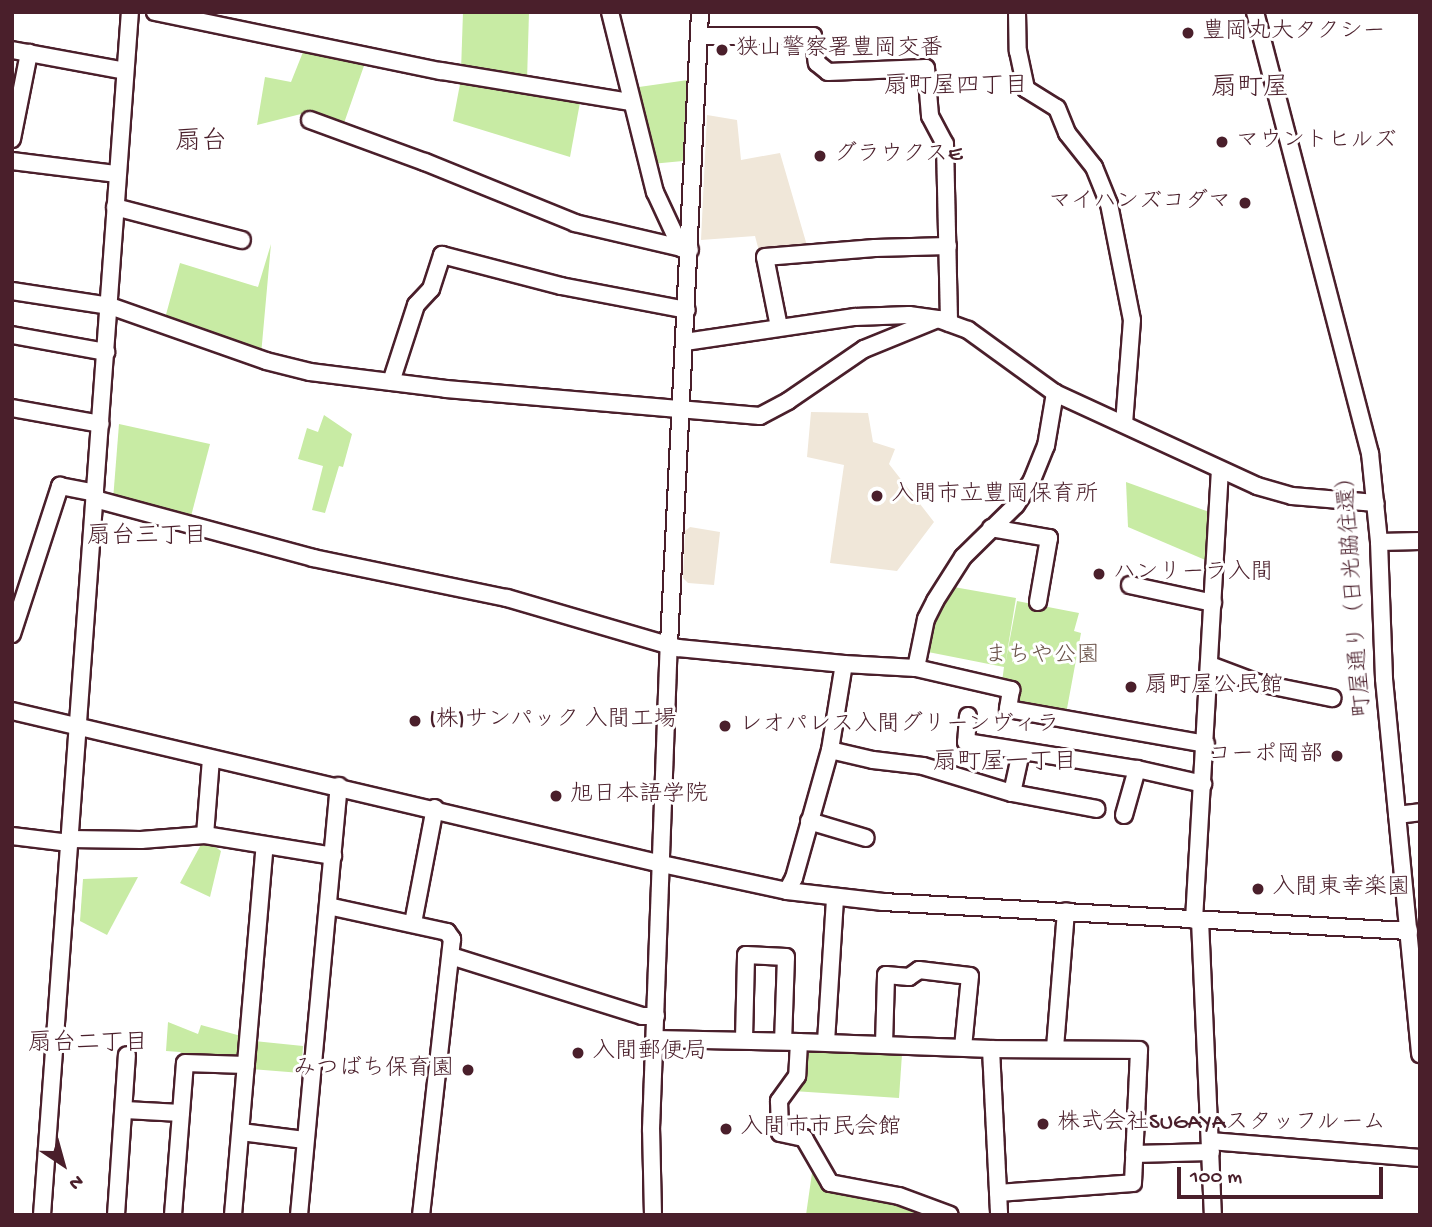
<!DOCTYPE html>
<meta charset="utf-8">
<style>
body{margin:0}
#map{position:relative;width:1432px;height:1227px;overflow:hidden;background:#fff;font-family:"Gochi Hand","Klee One",sans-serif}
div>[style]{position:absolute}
.built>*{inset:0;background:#f0e7d9}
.green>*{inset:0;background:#c8eba4}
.roads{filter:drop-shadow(2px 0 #4a1f2b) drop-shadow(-2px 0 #4a1f2b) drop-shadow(0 2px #4a1f2b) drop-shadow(0 -2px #4a1f2b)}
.minor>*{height:16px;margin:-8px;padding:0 8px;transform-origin:8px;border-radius:8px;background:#fff}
.dots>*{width:19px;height:19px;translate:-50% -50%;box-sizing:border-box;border:4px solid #fff;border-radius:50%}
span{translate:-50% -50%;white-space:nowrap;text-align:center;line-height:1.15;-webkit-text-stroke:6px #fff;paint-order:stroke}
.poi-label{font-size:23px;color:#4a1f2b}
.left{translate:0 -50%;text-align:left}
.right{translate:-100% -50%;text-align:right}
.street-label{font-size:23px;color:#4a1f2b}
.park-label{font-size:23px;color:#6a5249}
.neighbourhood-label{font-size:24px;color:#4a1f2b}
.quarter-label{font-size:26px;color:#4a1f2b}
.frame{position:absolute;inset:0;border:14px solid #4a1f2b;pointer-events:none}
.north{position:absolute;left:28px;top:1129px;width:70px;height:70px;-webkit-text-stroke:5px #fff;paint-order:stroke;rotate:144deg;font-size:19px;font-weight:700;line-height:28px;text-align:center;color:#4a1f2b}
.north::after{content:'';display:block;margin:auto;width:24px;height:32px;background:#4a1f2b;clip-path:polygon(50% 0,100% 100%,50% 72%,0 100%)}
.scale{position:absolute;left:1177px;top:1167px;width:206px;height:32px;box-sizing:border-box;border:4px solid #4a1f2b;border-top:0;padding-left:9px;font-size:21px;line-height:24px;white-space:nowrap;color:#4a1f2b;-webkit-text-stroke:5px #fff;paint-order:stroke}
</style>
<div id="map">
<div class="built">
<div style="clip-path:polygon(707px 115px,737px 120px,741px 160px,780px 153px,808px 249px,760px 255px,755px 236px,701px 240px)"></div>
<div style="clip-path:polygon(811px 412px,868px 413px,873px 442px,895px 449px,889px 464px,934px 522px,897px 571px,830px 563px,844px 465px,807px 457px)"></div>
<div style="clip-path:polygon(690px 527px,720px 532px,714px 585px,688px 583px,683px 578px,685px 531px)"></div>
</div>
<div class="green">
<div style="clip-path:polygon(463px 12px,529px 12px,527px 81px,461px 71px)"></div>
<div style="clip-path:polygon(305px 47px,366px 60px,343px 126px,301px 114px,257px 125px,265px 77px,291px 82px)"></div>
<div style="clip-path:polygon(461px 79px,581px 97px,570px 157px,453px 121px)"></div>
<div style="clip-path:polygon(688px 80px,683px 161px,651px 164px,632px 88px)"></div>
<div style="clip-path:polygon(271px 244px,261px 355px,164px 322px,180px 263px,258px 287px)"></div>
<div style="clip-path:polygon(324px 415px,352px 434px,343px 467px,339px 466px,325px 513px,312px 510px,323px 466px,298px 459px,307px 428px,318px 432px)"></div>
<div style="clip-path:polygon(119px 424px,210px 444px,190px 520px,113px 500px)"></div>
<div style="clip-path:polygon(1126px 482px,1212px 513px,1210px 562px,1128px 527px)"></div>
<div style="clip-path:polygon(948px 586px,1016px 598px,1005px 665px,1017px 601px,1079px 613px,1074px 631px,1081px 633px,1066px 714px,1019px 705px,1015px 700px,1017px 685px,1002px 682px,1004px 667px,923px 651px,928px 621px)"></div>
<div style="clip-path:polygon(204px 839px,221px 851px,210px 897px,180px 883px)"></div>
<div style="clip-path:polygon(138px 877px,107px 935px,80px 921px,83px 879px)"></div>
<div style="clip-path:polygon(168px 1022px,198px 1034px,201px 1025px,241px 1036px,239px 1060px,188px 1058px,180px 1052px,166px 1051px)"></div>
<div style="clip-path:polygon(254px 1041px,303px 1046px,301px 1073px,251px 1069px)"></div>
<div style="clip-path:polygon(810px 1049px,902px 1054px,899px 1098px,793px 1091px)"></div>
<div style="clip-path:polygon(812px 1173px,897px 1200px,934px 1215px,806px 1215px)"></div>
</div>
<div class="roads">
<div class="minor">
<div style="left:155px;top:12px;width:292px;rotate:11.7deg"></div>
<div style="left:441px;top:71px;width:192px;rotate:9.3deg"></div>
<div style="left:610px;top:12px;width:186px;rotate:76deg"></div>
<div style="left:655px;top:192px;width:62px;rotate:65.1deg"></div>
<div style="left:1017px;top:12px;width:39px;rotate:89deg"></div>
<div style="left:1018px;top:51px;width:39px;rotate:78deg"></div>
<div style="left:1026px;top:89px;width:36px;rotate:32deg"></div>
<div style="left:1057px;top:108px;width:27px;rotate:68deg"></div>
<div style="left:1067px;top:133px;width:43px;rotate:51.5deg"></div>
<div style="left:1094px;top:167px;width:40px;rotate:68deg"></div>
<div style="left:1109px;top:204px;width:118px;rotate:78.8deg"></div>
<div style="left:1132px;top:320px;width:104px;rotate:94.4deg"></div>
<div style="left:1255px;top:12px;width:456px;rotate:75.4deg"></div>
<div style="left:1370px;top:453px;width:89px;rotate:84.2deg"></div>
<div style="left:1379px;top:542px;width:137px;rotate:87.9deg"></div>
<div style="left:1384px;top:679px;width:377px;rotate:84.5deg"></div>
<div style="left:699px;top:36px;width:114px"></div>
<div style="left:813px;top:36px;width:27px;rotate:82deg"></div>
<div style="left:817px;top:63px;width:14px;rotate:39deg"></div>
<div style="left:828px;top:72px;width:98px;rotate:-2.3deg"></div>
<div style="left:926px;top:68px;width:48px;rotate:85.2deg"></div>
<div style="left:930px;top:116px;width:32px;rotate:62deg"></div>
<div style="left:945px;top:144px;width:179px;rotate:88.7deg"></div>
<div style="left:12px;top:50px;width:115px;rotate:10.5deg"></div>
<div style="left:310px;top:120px;width:122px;rotate:20.1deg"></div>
<div style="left:425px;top:162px;width:162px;rotate:22.1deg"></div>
<div style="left:575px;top:223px;width:118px;rotate:13.2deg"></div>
<div style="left:12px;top:139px;width:88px;rotate:-78.8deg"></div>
<div style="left:12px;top:161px;width:106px;rotate:7.1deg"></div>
<div style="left:115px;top:207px;width:131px;rotate:14.6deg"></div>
<div style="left:12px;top:291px;width:99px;rotate:8.7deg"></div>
<div style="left:110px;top:306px;width:165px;rotate:19.4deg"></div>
<div style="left:266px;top:361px;width:45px;rotate:14deg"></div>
<div style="left:310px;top:372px;width:137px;rotate:7.1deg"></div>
<div style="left:446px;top:389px;width:315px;rotate:4.9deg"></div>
<div style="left:760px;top:416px;width:32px;rotate:-28deg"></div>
<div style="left:788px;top:401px;width:92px;rotate:-34.4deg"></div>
<div style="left:864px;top:349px;width:80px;rotate:-22.1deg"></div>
<div style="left:779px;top:327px;width:71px;rotate:-101.3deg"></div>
<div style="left:765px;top:257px;width:110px;rotate:-4.7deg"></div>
<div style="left:875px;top:248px;width:73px;rotate:-1.6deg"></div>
<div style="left:12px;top:335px;width:96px;rotate:10.3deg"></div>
<div style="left:685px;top:342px;width:172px;rotate:-8.4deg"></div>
<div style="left:855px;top:317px;width:54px;rotate:-2.1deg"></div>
<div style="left:909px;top:315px;width:29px;rotate:8deg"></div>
<div style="left:938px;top:319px;width:32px;rotate:20deg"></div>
<div style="left:968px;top:330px;width:107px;rotate:35.9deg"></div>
<div style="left:1055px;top:393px;width:222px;rotate:24.7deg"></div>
<div style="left:1257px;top:486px;width:36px;rotate:16deg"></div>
<div style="left:1292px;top:496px;width:84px;rotate:4.8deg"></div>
<div style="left:391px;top:382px;width:81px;rotate:-72deg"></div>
<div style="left:416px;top:305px;width:22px;rotate:-47deg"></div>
<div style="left:431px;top:289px;width:36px;rotate:-72deg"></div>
<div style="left:442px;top:255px;width:123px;rotate:14.6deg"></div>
<div style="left:561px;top:286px;width:128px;rotate:10.8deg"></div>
<div style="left:12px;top:408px;width:90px;rotate:10.2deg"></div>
<div style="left:95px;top:499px;width:226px;rotate:15.1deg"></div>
<div style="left:313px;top:558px;width:198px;rotate:11.7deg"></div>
<div style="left:507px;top:598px;width:178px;rotate:16.3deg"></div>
<div style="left:678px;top:648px;width:167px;rotate:5.5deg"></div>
<div style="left:991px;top:528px;width:59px;rotate:9.8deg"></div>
<div style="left:1049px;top:538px;width:65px;rotate:99.8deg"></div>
<div style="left:1379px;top:542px;width:41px;rotate:-1.4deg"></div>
<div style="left:1130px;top:585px;width:85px;rotate:12.2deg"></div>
<div style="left:12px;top:634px;width:156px;rotate:-72deg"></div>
<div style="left:60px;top:486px;width:36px;rotate:11deg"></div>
<div style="left:1210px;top:665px;width:51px;rotate:20.6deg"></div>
<div style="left:1258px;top:683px;width:76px;rotate:11.5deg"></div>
<div style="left:916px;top:668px;width:50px;rotate:-78.5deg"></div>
<div style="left:926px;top:619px;width:20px;rotate:-63deg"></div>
<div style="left:935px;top:601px;width:52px;rotate:-57.5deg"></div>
<div style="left:963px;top:557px;width:74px;rotate:-44.5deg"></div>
<div style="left:1016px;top:505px;width:30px;rotate:-57deg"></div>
<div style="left:1032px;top:480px;width:37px;rotate:-68deg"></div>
<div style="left:1046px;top:446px;width:54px;rotate:-80.4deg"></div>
<div style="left:12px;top:711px;width:668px;rotate:13.25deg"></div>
<div style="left:662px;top:864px;width:128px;rotate:12.2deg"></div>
<div style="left:787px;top:891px;width:97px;rotate:6.5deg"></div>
<div style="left:883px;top:902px;width:527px;rotate:3.16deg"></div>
<div style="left:968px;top:716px;width:26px;rotate:94deg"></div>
<div style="left:966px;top:742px;width:173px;rotate:9deg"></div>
<div style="left:1137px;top:769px;width:68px;rotate:12.8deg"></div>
<div style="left:830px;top:750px;width:44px;rotate:13.1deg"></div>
<div style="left:873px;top:760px;width:50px;rotate:6.8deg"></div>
<div style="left:923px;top:766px;width:93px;rotate:16.9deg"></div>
<div style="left:1012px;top:793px;width:86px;rotate:10.7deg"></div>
<div style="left:1012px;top:793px;width:42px;rotate:-77.6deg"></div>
<div style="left:1124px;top:815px;width:48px;rotate:-74.2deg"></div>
<div style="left:1397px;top:815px;width:23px;rotate:-7deg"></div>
<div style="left:809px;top:821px;width:59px;rotate:16.6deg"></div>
<div style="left:205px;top:835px;width:76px;rotate:-85.5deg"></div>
<div style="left:12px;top:836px;width:58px;rotate:6.9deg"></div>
<div style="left:70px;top:839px;width:71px;rotate:0.8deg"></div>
<div style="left:141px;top:840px;width:64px;rotate:-4.5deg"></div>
<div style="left:205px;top:835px;width:130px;rotate:9.3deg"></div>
<div style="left:787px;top:891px;width:15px;rotate:-62deg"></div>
<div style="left:794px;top:878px;width:133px;rotate:-74.3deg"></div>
<div style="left:830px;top:750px;width:87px;rotate:-80.8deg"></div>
<div style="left:844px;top:664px;width:72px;rotate:3.2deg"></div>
<div style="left:916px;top:668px;width:98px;rotate:13deg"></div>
<div style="left:1011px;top:690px;width:19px;rotate:99deg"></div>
<div style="left:1008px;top:709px;width:201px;rotate:10deg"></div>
<div style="left:328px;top:906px;width:122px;rotate:12.3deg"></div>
<div style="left:447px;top:932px;width:9px;rotate:54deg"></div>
<div style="left:452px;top:939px;width:278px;rotate:96.4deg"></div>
<div style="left:1194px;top:920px;width:451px;rotate:-86.7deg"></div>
<div style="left:1200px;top:920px;width:295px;rotate:87.5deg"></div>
<div style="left:413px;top:923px;width:117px;rotate:-79.2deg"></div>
<div style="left:451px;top:956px;width:200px;rotate:17.4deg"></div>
<div style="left:642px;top:1016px;width:14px"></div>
<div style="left:655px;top:1039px;width:144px;rotate:1.2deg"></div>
<div style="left:799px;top:1042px;width:34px;rotate:93deg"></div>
<div style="left:797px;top:1076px;width:31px;rotate:126deg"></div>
<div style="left:779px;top:1101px;width:32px;rotate:88deg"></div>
<div style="left:780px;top:1133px;width:25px;rotate:12deg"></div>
<div style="left:804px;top:1138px;width:52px;rotate:60deg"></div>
<div style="left:830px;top:1183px;width:70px;rotate:10.7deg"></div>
<div style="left:899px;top:1196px;width:54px;rotate:20.4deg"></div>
<div style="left:744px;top:1039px;width:84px;rotate:-88.6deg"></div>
<div style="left:746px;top:955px;width:40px;rotate:2.9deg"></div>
<div style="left:786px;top:957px;width:84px;rotate:92deg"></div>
<div style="left:799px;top:1042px;width:192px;rotate:2.1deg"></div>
<div style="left:826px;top:1042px;width:144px;rotate:-86.4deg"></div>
<div style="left:884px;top:1044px;width:69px;rotate:-88.3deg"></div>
<div style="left:886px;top:975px;width:23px;rotate:5deg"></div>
<div style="left:909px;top:977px;width:12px;rotate:-35deg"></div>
<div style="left:919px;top:970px;width:51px;rotate:6.7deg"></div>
<div style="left:970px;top:976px;width:71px;rotate:95.6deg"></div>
<div style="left:1055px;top:1048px;width:137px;rotate:-85.4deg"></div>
<div style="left:125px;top:1110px;width:56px;rotate:3.1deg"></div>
<div style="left:241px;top:1132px;width:64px;rotate:7.2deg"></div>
<div style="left:1210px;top:1141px;width:211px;rotate:4.6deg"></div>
<div style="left:1134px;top:1154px;width:77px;rotate:-1.5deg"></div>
<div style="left:998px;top:1193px;width:135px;rotate:-4.2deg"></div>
<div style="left:1133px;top:1183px;width:133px;rotate:-87.4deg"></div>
<div style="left:1139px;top:1050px;width:148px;rotate:-179.6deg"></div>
<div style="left:991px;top:1049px;width:166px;rotate:87.2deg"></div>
<div style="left:42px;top:1215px;width:1206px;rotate:-85.82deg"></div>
<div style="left:116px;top:1215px;width:160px;rotate:-86.1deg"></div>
<div style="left:173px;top:1215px;width:152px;rotate:-85.5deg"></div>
<div style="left:185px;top:1063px;width:61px;rotate:1.9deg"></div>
<div style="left:233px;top:1215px;width:371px;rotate:-85.1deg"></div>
<div style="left:299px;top:1215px;width:431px;rotate:-84.7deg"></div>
<div style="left:653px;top:1215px;width:86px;rotate:-91.3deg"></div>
<div style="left:651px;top:1129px;width:485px;rotate:-87.9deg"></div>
<div style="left:669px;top:644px;width:633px;rotate:-87.19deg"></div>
</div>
</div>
<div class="dots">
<div style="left:1188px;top:33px;background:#4a1f2b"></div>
<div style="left:722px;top:50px;background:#4a1f2b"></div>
<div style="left:1222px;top:142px;background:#4a1f2b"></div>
<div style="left:820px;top:156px;background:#4a1f2b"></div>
<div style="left:1245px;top:203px;background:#4a1f2b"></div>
<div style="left:877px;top:496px;background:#4a1f2b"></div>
<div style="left:1099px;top:574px;background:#4a1f2b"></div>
<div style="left:1131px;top:687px;background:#4a1f2b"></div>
<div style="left:415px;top:721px;background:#4a1f2b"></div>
<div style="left:725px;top:726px;background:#4a1f2b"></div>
<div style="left:1337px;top:756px;background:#4a1f2b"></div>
<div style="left:556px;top:796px;background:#4a1f2b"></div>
<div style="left:1258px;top:889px;background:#4a1f2b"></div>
<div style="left:578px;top:1053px;background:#4a1f2b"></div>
<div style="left:468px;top:1070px;background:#4a1f2b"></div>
<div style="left:1043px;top:1124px;background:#4a1f2b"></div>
<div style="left:726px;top:1129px;background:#4a1f2b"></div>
</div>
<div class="poi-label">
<span class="left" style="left:1202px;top:33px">豊岡丸大タクシー</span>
<span class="left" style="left:736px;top:50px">狭山警察署豊岡交番</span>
<span class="left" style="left:1236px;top:142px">マウントヒルズ</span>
<span class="left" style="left:834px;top:156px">グラウクスE</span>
<span class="right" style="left:1231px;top:203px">マイハンズコダマ</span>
<span class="left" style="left:891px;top:496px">入間市立豊岡保育所</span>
<span class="left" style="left:1113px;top:574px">ハンリーラ入間</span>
<span class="left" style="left:1145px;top:687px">扇町屋公民館</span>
<span class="left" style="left:429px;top:721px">(株)サンパック 入間工場</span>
<span class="left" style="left:739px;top:726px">レオパレス入間グリーンヴィラ</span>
<span class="right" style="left:1323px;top:756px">コーポ岡部</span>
<span class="left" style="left:570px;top:796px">旭日本語学院</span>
<span class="left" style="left:1272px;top:889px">入間東幸楽園</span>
<span class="left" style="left:592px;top:1053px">入間郵便局</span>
<span class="right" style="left:454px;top:1070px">みつばち保育園</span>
<span class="left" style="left:1057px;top:1124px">株式会社SUGAYAスタッフルーム</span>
<span class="left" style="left:740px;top:1129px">入間市市民会館</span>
</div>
<div class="street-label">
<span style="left:1356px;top:591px;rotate:-94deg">町屋通り（日光脇往還）</span>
</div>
<div class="park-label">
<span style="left:1042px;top:657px">まちや公園</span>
</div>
<div class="neighbourhood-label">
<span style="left:956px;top:88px">扇町屋四丁目</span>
<span style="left:147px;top:538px">扇台三丁目</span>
<span style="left:1005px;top:764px">扇町屋一丁目</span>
<span style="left:88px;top:1045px">扇台二丁目</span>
</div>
<div class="quarter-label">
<span style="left:1250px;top:90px">扇町屋</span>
<span style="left:201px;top:144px">扇台</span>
</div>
<div class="frame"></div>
<div class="north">N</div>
<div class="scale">100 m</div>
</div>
